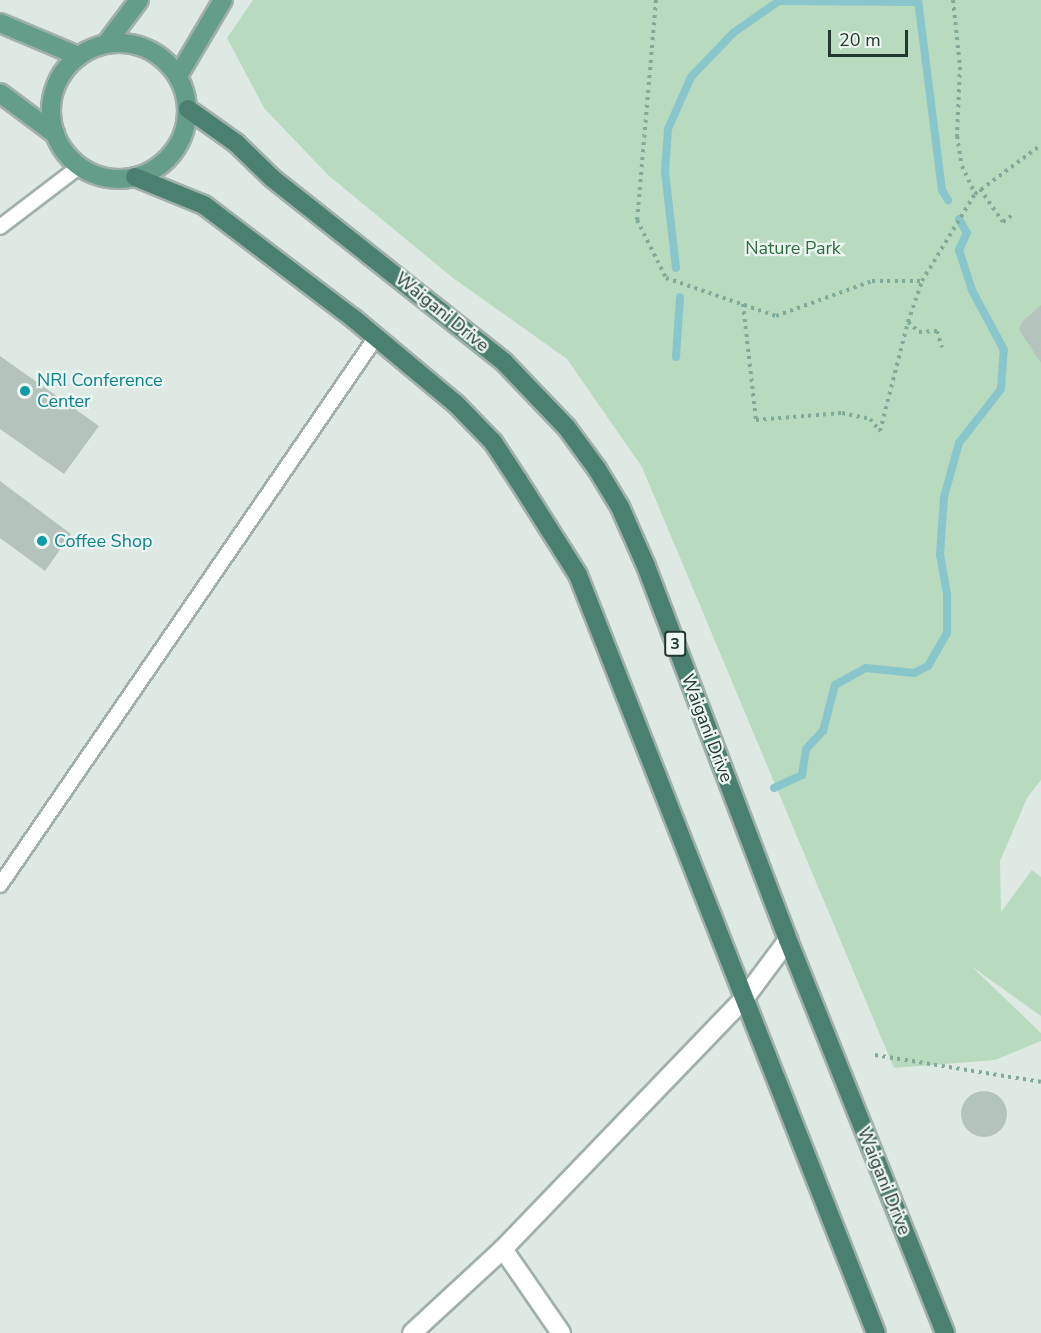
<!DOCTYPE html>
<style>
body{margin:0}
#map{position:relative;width:1041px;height:1333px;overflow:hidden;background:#dee9e4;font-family:"Nunito Sans",sans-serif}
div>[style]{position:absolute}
.green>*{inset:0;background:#b8dabf}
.stream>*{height:8px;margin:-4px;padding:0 4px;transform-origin:4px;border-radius:4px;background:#88c6cc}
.building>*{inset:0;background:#b4c4bc}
.round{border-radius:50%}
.path>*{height:4px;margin-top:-2px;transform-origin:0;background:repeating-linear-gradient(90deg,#80ab9b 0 3px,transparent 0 7.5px)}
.roads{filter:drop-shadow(2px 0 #a1b0aa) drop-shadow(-2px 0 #a1b0aa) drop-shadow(0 2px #a1b0aa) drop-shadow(0 -2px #a1b0aa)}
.service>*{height:14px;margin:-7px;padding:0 7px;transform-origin:7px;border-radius:7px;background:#fff}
.minor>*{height:18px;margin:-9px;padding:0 9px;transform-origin:9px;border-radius:9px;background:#fff}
.primary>*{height:18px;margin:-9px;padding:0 9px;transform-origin:9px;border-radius:9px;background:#659d8b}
.primary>.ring{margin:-9px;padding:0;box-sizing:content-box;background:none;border:18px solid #659d8b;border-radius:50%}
.trunk>*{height:18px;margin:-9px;padding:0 9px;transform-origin:9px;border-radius:9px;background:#4a8070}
.dots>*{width:16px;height:16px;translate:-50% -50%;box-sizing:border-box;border:3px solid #eef6f2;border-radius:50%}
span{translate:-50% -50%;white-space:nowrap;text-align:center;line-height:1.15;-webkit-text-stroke:4.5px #eef6f2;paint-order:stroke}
.shield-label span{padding:2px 4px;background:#eef6f2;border:2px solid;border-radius:4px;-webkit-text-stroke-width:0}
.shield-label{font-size:16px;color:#203830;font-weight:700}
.park-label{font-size:18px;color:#2d6d41}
.street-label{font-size:18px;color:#203830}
.culture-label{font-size:18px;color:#0d838f}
.left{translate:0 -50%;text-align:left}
.scale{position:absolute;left:828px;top:30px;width:80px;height:27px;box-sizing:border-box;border:3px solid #203830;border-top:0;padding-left:8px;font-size:18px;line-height:21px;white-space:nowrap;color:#203830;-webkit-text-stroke:4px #eef6f2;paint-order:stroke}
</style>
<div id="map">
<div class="green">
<div style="clip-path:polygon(253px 0,1041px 0,1041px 780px,1027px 798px,1000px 861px,1001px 912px,1032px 870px,1041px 877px,1041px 1016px,971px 966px,1041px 1033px,1041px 1041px,995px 1060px,894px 1068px,642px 467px,567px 359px,453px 278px,328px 175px,264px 108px,227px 38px)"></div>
</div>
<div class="stream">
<div style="left:918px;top:0;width:192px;rotate:82.8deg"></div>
<div style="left:942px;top:190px;width:12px;rotate:59deg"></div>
<div style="left:676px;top:268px;width:98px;rotate:-96.5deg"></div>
<div style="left:665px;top:171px;width:42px;rotate:-85.9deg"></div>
<div style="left:668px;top:129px;width:57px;rotate:-66.1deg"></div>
<div style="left:691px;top:77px;width:61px;rotate:-46.3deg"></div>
<div style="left:733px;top:33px;width:56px;rotate:-34.8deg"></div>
<div style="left:779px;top:1px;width:137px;rotate:0.4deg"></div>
<div style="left:676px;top:357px;width:60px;rotate:-86.2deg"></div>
<div style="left:774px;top:788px;width:31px;rotate:-25deg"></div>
<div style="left:802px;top:775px;width:26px;rotate:-81deg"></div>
<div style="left:806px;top:749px;width:25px;rotate:-47deg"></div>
<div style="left:823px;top:731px;width:48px;rotate:-75.4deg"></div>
<div style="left:835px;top:685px;width:35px;rotate:-29deg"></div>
<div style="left:866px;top:668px;width:48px;rotate:5.9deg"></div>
<div style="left:914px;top:673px;width:16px;rotate:-27deg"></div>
<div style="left:928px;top:666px;width:38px;rotate:-60deg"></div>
<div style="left:947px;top:633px;width:39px;rotate:-90deg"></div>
<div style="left:947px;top:594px;width:40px;rotate:-100deg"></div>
<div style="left:940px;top:555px;width:58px;rotate:-86.1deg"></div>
<div style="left:944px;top:497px;width:56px;rotate:-74.5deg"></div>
<div style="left:959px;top:443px;width:68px;rotate:-52.1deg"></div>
<div style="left:1001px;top:389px;width:39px;rotate:-86deg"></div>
<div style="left:1004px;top:350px;width:68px;rotate:-118.1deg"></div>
<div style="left:972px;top:290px;width:42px;rotate:-108deg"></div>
<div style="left:959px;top:250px;width:19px;rotate:-65deg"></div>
<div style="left:967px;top:233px;width:16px;rotate:-120deg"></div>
</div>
<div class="building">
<div style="clip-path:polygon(1041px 305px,1041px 363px,1019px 330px,1022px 322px)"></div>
<div style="clip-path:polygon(0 356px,99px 426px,64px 474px,0 429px)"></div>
<div style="clip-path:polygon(0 481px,71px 534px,45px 571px,0 538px)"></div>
<div class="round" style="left:961px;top:1091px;width:46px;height:46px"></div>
</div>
<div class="path">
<div style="left:656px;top:0;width:221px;rotate:94.9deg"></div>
<div style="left:637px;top:220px;width:65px;rotate:63.4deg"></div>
<div style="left:666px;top:278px;width:116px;rotate:19.1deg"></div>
<div style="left:776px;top:316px;width:102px;rotate:-20deg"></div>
<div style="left:872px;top:281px;width:50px"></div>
<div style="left:922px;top:281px;width:102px;rotate:-58.7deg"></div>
<div style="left:975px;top:194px;width:82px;rotate:-36.6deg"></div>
<div style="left:953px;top:0;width:67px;rotate:84deg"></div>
<div style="left:960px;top:67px;width:69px;rotate:92.5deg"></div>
<div style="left:957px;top:136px;width:30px;rotate:81deg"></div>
<div style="left:962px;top:166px;width:31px;rotate:65deg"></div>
<div style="left:980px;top:189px;width:40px;rotate:55.1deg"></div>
<div style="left:1003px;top:222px;width:11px;rotate:-38deg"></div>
<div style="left:743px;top:304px;width:117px;rotate:83.6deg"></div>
<div style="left:756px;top:420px;width:86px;rotate:-4.7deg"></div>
<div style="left:842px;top:413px;width:29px;rotate:12deg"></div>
<div style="left:870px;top:419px;width:16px;rotate:50deg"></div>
<div style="left:880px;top:431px;width:113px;rotate:-75.6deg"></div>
<div style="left:908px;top:322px;width:15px;rotate:42deg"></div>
<div style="left:919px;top:332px;width:18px;rotate:-3deg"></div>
<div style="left:937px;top:331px;width:17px;rotate:73deg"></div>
<div style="left:908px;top:322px;width:43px;rotate:-71.1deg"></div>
<div style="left:875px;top:1055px;width:168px;rotate:9.2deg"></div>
</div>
<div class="roads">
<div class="service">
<div style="left:0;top:227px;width:101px;rotate:-37.3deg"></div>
<div style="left:0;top:885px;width:665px;rotate:-55.54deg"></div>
</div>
<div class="minor">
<div style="left:503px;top:1249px;width:102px;rotate:55.4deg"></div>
<div style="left:412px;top:1333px;width:124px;rotate:-42.7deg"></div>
<div style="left:503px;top:1249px;width:347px;rotate:-46.1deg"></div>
<div style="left:744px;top:999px;width:74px;rotate:-53.3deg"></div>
</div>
<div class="primary">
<div style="left:0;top:23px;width:85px;rotate:22.9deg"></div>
<div class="ring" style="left:51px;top:43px;width:118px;height:118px"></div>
<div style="left:106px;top:44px;width:55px;rotate:-53.1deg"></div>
<div style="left:178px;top:76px;width:88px;rotate:-59.4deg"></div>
<div style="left:0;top:93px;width:69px;rotate:36.7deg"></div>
</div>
<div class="trunk">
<div style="left:188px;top:109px;width:59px;rotate:35.3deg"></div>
<div style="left:236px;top:143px;width:50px;rotate:44.2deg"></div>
<div style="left:272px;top:178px;width:296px;rotate:38.4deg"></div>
<div style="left:504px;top:362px;width:91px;rotate:46.3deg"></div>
<div style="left:567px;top:428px;width:51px;rotate:53.8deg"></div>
<div style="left:597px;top:469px;width:44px;rotate:58.8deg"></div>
<div style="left:620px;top:507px;width:64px;rotate:66.2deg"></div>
<div style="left:646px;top:566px;width:400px;rotate:69.2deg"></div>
<div style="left:788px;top:940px;width:423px;rotate:68.2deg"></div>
<div style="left:135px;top:177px;width:74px;rotate:22.1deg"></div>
<div style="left:204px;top:205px;width:187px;rotate:37.2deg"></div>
<div style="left:353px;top:318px;width:134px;rotate:39.9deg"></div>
<div style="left:456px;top:404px;width:53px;rotate:45.8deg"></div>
<div style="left:493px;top:442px;width:45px;rotate:56.7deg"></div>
<div style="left:518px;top:480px;width:112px;rotate:57.7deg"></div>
<div style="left:578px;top:575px;width:814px;rotate:68.54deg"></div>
</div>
</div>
<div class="dots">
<div style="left:25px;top:391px;background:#0f9aa8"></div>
<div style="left:42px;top:541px;background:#0f9aa8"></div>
</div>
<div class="shield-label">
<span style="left:675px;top:644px">3</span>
</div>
<div class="park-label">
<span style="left:793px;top:248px">Nature Park</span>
</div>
<div class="street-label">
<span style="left:442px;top:312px;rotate:39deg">Waigani Drive</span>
<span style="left:707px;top:728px;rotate:69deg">Waigani Drive</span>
<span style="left:884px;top:1181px;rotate:68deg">Waigani Drive</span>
</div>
<div class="culture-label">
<span class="left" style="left:37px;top:391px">NRI Conference<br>Center</span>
<span class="left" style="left:54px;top:541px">Coffee Shop</span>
</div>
<div class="scale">20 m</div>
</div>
